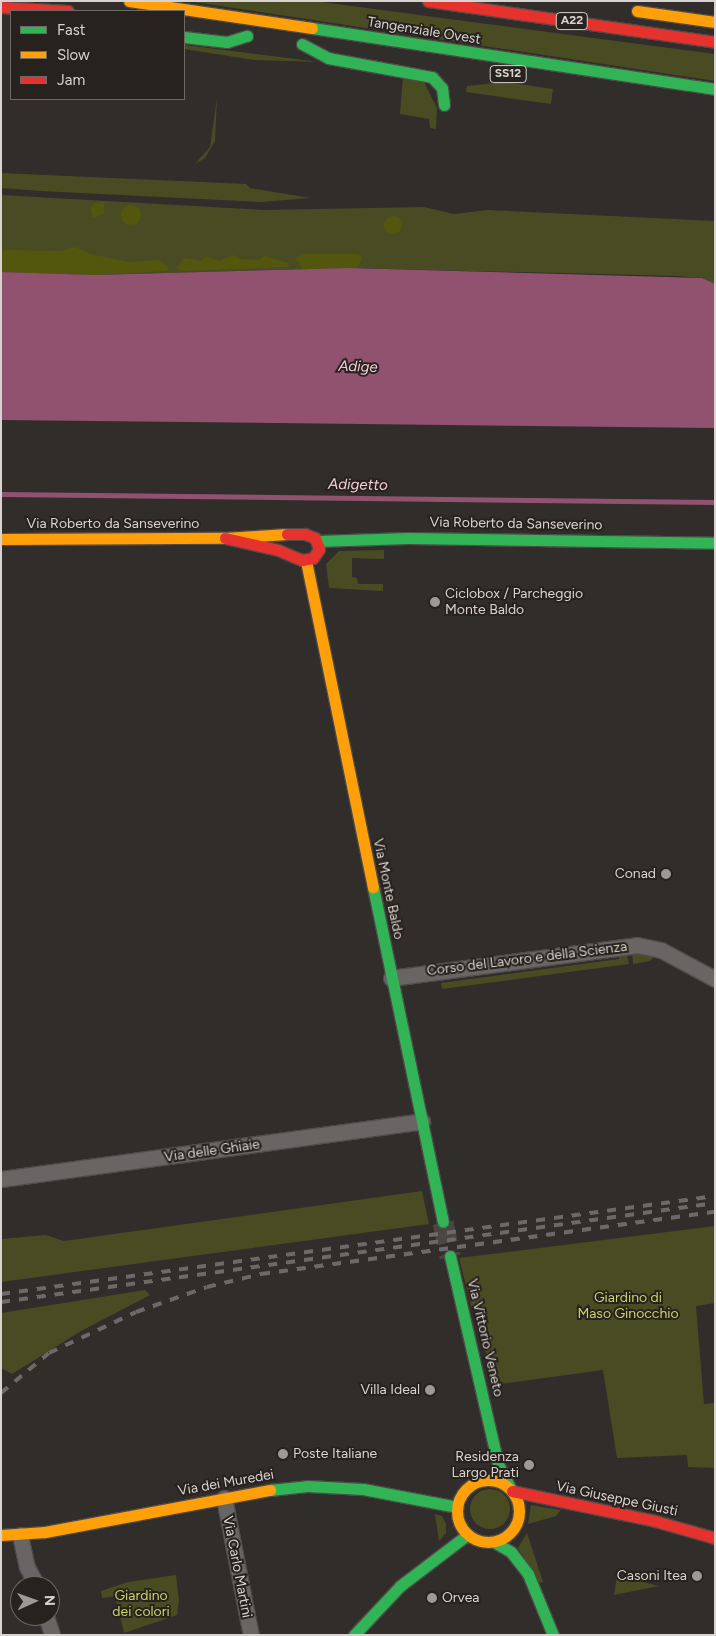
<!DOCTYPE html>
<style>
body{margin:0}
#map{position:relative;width:716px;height:1636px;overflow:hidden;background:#302d2a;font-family:Figtree,sans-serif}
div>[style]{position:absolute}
.green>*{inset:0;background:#494c23}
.round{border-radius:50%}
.forest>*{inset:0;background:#53570d}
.water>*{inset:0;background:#915270}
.stream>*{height:4.5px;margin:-2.25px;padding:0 2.25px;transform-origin:2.25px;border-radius:2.25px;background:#915270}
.secondary-tunnel>*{height:21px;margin-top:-10.5px;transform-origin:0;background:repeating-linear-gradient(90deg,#494643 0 21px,transparent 0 32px)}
.roads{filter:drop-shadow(1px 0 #4e4b48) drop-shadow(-1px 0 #4e4b48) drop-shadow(0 1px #4e4b48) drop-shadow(0 -1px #4e4b48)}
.street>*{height:15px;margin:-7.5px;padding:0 7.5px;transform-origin:7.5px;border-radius:7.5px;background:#686564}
.fast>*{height:11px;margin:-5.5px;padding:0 5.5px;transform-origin:5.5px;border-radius:5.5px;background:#30b455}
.slow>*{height:11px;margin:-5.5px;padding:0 5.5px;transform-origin:5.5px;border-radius:5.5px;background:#ff9f0a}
.slow>.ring{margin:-5.5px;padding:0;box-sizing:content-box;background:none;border:11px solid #ff9f0a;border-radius:50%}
.jam>*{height:11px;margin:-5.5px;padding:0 5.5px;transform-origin:5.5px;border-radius:5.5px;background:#e5322d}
.rail>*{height:4px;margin-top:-2px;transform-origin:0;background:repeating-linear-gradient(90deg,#6c6968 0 9px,transparent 0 18px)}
.dots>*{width:14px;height:14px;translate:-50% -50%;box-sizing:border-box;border:2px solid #28221e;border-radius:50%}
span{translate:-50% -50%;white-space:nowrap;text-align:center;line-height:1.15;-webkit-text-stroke:4px #28221e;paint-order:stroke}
.shield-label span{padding:1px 4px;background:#28221e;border:1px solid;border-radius:4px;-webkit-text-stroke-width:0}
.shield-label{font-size:12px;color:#d8d3d1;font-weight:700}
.street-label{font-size:14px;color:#d8d3d1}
.poi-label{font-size:14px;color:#d8d3d1}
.left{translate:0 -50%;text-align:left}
.right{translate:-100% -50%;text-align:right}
.park-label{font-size:14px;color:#cad36b}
.water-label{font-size:15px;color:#f5ccdd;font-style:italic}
.frame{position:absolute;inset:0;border:2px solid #d8d3d1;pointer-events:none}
.legend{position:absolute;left:10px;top:10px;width:175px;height:90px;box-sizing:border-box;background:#28221e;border:1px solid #6e6966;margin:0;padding:6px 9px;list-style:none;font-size:15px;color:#d8d3d1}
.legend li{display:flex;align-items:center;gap:10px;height:25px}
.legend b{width:25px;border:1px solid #6e6966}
.north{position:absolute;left:10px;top:1576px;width:50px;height:50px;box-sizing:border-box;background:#28221e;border:1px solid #6e6966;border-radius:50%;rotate:88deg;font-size:14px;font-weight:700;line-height:20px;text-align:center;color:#d8d3d1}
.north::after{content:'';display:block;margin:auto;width:18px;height:22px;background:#9d9997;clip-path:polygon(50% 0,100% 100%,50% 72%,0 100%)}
</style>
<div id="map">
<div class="green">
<div style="clip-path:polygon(188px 1px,314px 1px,715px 54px,715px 81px)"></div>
<div style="clip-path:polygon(184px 45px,319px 62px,254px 60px,184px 49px)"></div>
<div style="clip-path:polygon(403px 76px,422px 78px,437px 108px,436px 129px,430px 128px,429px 119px,400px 114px)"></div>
<div style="clip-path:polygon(504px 82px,553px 89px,551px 104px,466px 92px,467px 86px)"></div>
<div style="clip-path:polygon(217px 98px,215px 141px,205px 158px,195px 164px,210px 147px)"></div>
<div style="clip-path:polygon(1px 173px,246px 184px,250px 188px,311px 198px,261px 202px,41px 191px,1px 188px)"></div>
<div style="clip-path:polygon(1px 195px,265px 210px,424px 207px,454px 214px,487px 210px,715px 221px,715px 284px,702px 278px,678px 276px,349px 268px,94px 275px,1px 272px)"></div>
<div style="clip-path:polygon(384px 550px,384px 559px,352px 558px,352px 577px,357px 578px,358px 584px,383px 584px,383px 591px,329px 588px,326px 564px,339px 551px)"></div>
<div style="clip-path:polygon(632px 953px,636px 952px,655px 956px,650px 961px,633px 964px)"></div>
<div style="clip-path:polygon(627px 954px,629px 964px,442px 989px,441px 983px,619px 959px,619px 955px)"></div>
<div style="clip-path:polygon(422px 1191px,429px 1224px,1px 1282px,1px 1239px,46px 1235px,64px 1241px)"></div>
<div style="clip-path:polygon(715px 1226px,715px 1303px,696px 1306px,704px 1404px,715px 1403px,715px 1468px,688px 1467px,687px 1455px,617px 1458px,603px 1370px,493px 1385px,476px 1308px,472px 1309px,459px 1258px)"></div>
<div style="clip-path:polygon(145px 1290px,150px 1295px,81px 1331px,12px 1374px,1px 1368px,1px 1313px)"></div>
<div class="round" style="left:470px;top:1489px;width:40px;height:40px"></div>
<div style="clip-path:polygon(531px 1505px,561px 1510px,556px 1516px,528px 1524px)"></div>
<div style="clip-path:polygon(435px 1514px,442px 1516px,446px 1524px,446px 1533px,439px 1541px)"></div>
<div style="clip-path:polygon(527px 1533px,543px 1582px,538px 1583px,518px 1548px)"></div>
<div style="clip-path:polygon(176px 1575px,179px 1601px,177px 1615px,124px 1633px,115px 1596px,102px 1598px,101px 1591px,128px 1582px)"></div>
<div style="clip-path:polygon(617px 1576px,659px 1586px,614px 1595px)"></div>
</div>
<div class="forest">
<div style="clip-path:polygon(104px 202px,104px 213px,93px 218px,90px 208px,95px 203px)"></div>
<div class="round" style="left:121px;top:205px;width:20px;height:20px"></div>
<div class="round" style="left:384px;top:216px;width:18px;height:18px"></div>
<div style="clip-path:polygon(75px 247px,90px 254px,129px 262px,159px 260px,169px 267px,167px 271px,94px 275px,1px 272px,1px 253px,5px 250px,60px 251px)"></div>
<div style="clip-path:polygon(304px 254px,353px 254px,360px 255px,362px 259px,357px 268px,303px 269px,296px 258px)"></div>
<div style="clip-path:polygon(234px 255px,240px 259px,259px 260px,264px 256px,288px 263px,289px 267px,180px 271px,177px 267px,184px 258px,201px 261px,206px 256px,219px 261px)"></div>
</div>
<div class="water">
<div style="clip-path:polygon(349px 268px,702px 278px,715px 284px,715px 428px,1px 420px,1px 272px,94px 275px)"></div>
</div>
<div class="stream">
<div style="left:1px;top:494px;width:714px;rotate:0.64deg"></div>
</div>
<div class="secondary-tunnel">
<div style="left:443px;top:1222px;width:35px;rotate:78deg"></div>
</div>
<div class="roads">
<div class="street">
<div style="left:391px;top:978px;width:248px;rotate:-7.6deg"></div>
<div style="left:637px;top:945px;width:25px;rotate:12deg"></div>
<div style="left:661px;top:950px;width:61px;rotate:28.2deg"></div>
<div style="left:1px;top:1179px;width:425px;rotate:-7.8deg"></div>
<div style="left:224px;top:1498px;width:140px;rotate:78.9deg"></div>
<div style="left:20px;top:1535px;width:33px;rotate:78deg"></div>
<div style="left:27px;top:1567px;width:21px;rotate:62deg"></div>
<div style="left:46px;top:1616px;width:20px;rotate:72deg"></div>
</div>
<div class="fast">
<div style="left:312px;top:28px;width:408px;rotate:8.6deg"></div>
<div style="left:184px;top:37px;width:43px;rotate:6.6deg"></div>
<div style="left:227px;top:42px;width:21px;rotate:-17deg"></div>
<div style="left:302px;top:44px;width:30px;rotate:28deg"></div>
<div style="left:328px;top:58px;width:106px;rotate:10.4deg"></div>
<div style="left:432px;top:77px;width:15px;rotate:48deg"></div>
<div style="left:442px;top:88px;width:17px;rotate:83deg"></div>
<div style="left:317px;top:541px;width:91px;rotate:-1.9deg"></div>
<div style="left:408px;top:538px;width:307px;rotate:0.9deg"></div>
<div style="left:373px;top:887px;width:342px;rotate:78.2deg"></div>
<div style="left:450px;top:1256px;width:213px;rotate:77deg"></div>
<div style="left:498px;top:1464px;width:29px;rotate:63deg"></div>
<div style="left:270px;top:1490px;width:37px;rotate:-6deg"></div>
<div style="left:307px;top:1486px;width:56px;rotate:3.1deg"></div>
<div style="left:363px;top:1489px;width:96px;rotate:10.8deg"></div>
<div style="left:494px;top:1542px;width:20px;rotate:30deg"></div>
<div style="left:511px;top:1552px;width:28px;rotate:52deg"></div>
<div style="left:528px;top:1574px;width:66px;rotate:67.7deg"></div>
<div style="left:354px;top:1635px;width:67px;rotate:-46.8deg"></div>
<div style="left:400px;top:1586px;width:84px;rotate:-37.3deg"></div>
</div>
<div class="slow">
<div style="left:129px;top:1px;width:185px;rotate:8.4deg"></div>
<div style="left:637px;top:11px;width:79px;rotate:8deg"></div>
<div style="left:1px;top:539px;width:224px;rotate:-0.3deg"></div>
<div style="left:225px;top:538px;width:62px;rotate:-3.7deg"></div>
<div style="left:306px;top:561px;width:333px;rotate:78.4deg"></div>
<div class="ring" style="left:457px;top:1480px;width:51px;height:51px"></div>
<div style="left:1px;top:1535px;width:44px;rotate:-3.9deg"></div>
<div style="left:45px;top:1532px;width:229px;rotate:-10.6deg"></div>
</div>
<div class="jam">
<div style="left:428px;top:1px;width:290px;rotate:8.1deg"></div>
<div style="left:1px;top:7px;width:67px;rotate:3.4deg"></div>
<div style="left:225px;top:538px;width:54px;rotate:12.8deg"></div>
<div style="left:278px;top:550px;width:26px;rotate:23deg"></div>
<div style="left:302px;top:560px;width:11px;rotate:-10deg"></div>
<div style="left:313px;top:558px;width:11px;rotate:-56deg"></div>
<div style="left:319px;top:549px;width:12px;rotate:-110deg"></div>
<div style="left:315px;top:538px;width:11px;rotate:-158deg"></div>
<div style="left:305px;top:534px;width:18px;rotate:180deg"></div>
<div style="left:512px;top:1491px;width:146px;rotate:11.8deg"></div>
<div style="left:655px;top:1521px;width:62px;rotate:15.8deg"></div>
</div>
</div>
<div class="rail">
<div style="left:1px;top:1294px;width:721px;rotate:-7.82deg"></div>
<div style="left:1px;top:1302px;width:721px;rotate:-7.89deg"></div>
<div style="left:1px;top:1393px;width:62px;rotate:-39.8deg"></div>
<div style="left:49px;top:1353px;width:96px;rotate:-25.2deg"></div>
<div style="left:136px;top:1312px;width:75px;rotate:-19.4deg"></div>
<div style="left:207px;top:1287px;width:56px;rotate:-13.5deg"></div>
<div style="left:261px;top:1274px;width:458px;rotate:-7.8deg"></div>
</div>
<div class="dots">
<div style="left:435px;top:602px;background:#9d9997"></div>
<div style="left:666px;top:874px;background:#9d9997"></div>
<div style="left:430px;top:1390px;background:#9d9997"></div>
<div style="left:283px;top:1454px;background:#9d9997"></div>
<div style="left:529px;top:1465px;background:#9d9997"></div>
<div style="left:697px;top:1576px;background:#9d9997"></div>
<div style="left:432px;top:1598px;background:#9d9997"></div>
</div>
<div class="shield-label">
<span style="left:572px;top:21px">A22</span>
<span style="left:508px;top:74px">SS12</span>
</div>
<div class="street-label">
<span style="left:424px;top:31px;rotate:9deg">Tangenziale Ovest</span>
<span style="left:113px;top:524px">Via Roberto da Sanseverino</span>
<span style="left:516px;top:524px;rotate:1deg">Via Roberto da Sanseverino</span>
<span style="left:388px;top:889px;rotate:78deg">Via Monte Baldo</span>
<span style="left:527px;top:959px;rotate:-7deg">Corso del Lavoro e della Scienza</span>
<span style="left:212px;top:1151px;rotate:-8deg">Via delle Ghiaie</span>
<span style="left:485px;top:1338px;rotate:77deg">Via Vittorio Veneto</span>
<span style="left:226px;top:1483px;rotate:-10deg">Via dei Muredei</span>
<span style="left:617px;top:1499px;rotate:12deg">Via Giuseppe Giusti</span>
<span style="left:237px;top:1567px;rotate:79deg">Via Carlo Martini</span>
</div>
<div class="poi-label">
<span class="left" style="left:445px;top:602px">Ciclobox / Parcheggio<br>Monte Baldo</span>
<span class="right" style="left:656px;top:874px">Conad</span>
<span class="right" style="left:420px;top:1390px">Villa Ideal</span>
<span class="left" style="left:293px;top:1454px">Poste Italiane</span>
<span class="right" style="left:519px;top:1465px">Residenza<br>Largo Prati</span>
<span class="right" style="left:687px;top:1576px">Casoni Itea</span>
<span class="left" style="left:442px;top:1598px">Orvea</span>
</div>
<div class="park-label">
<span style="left:628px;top:1306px">Giardino di<br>Maso Ginocchio</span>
<span style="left:141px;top:1604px">Giardino<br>dei colori</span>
</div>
<div class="water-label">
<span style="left:358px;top:367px;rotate:2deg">Adige</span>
<span style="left:358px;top:485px;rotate:1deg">Adigetto</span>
</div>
<div class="frame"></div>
<ul class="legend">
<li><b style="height:6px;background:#30b455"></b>Fast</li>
<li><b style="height:6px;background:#ff9f0a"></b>Slow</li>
<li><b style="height:6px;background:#e5322d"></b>Jam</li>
</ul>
<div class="north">N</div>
</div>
